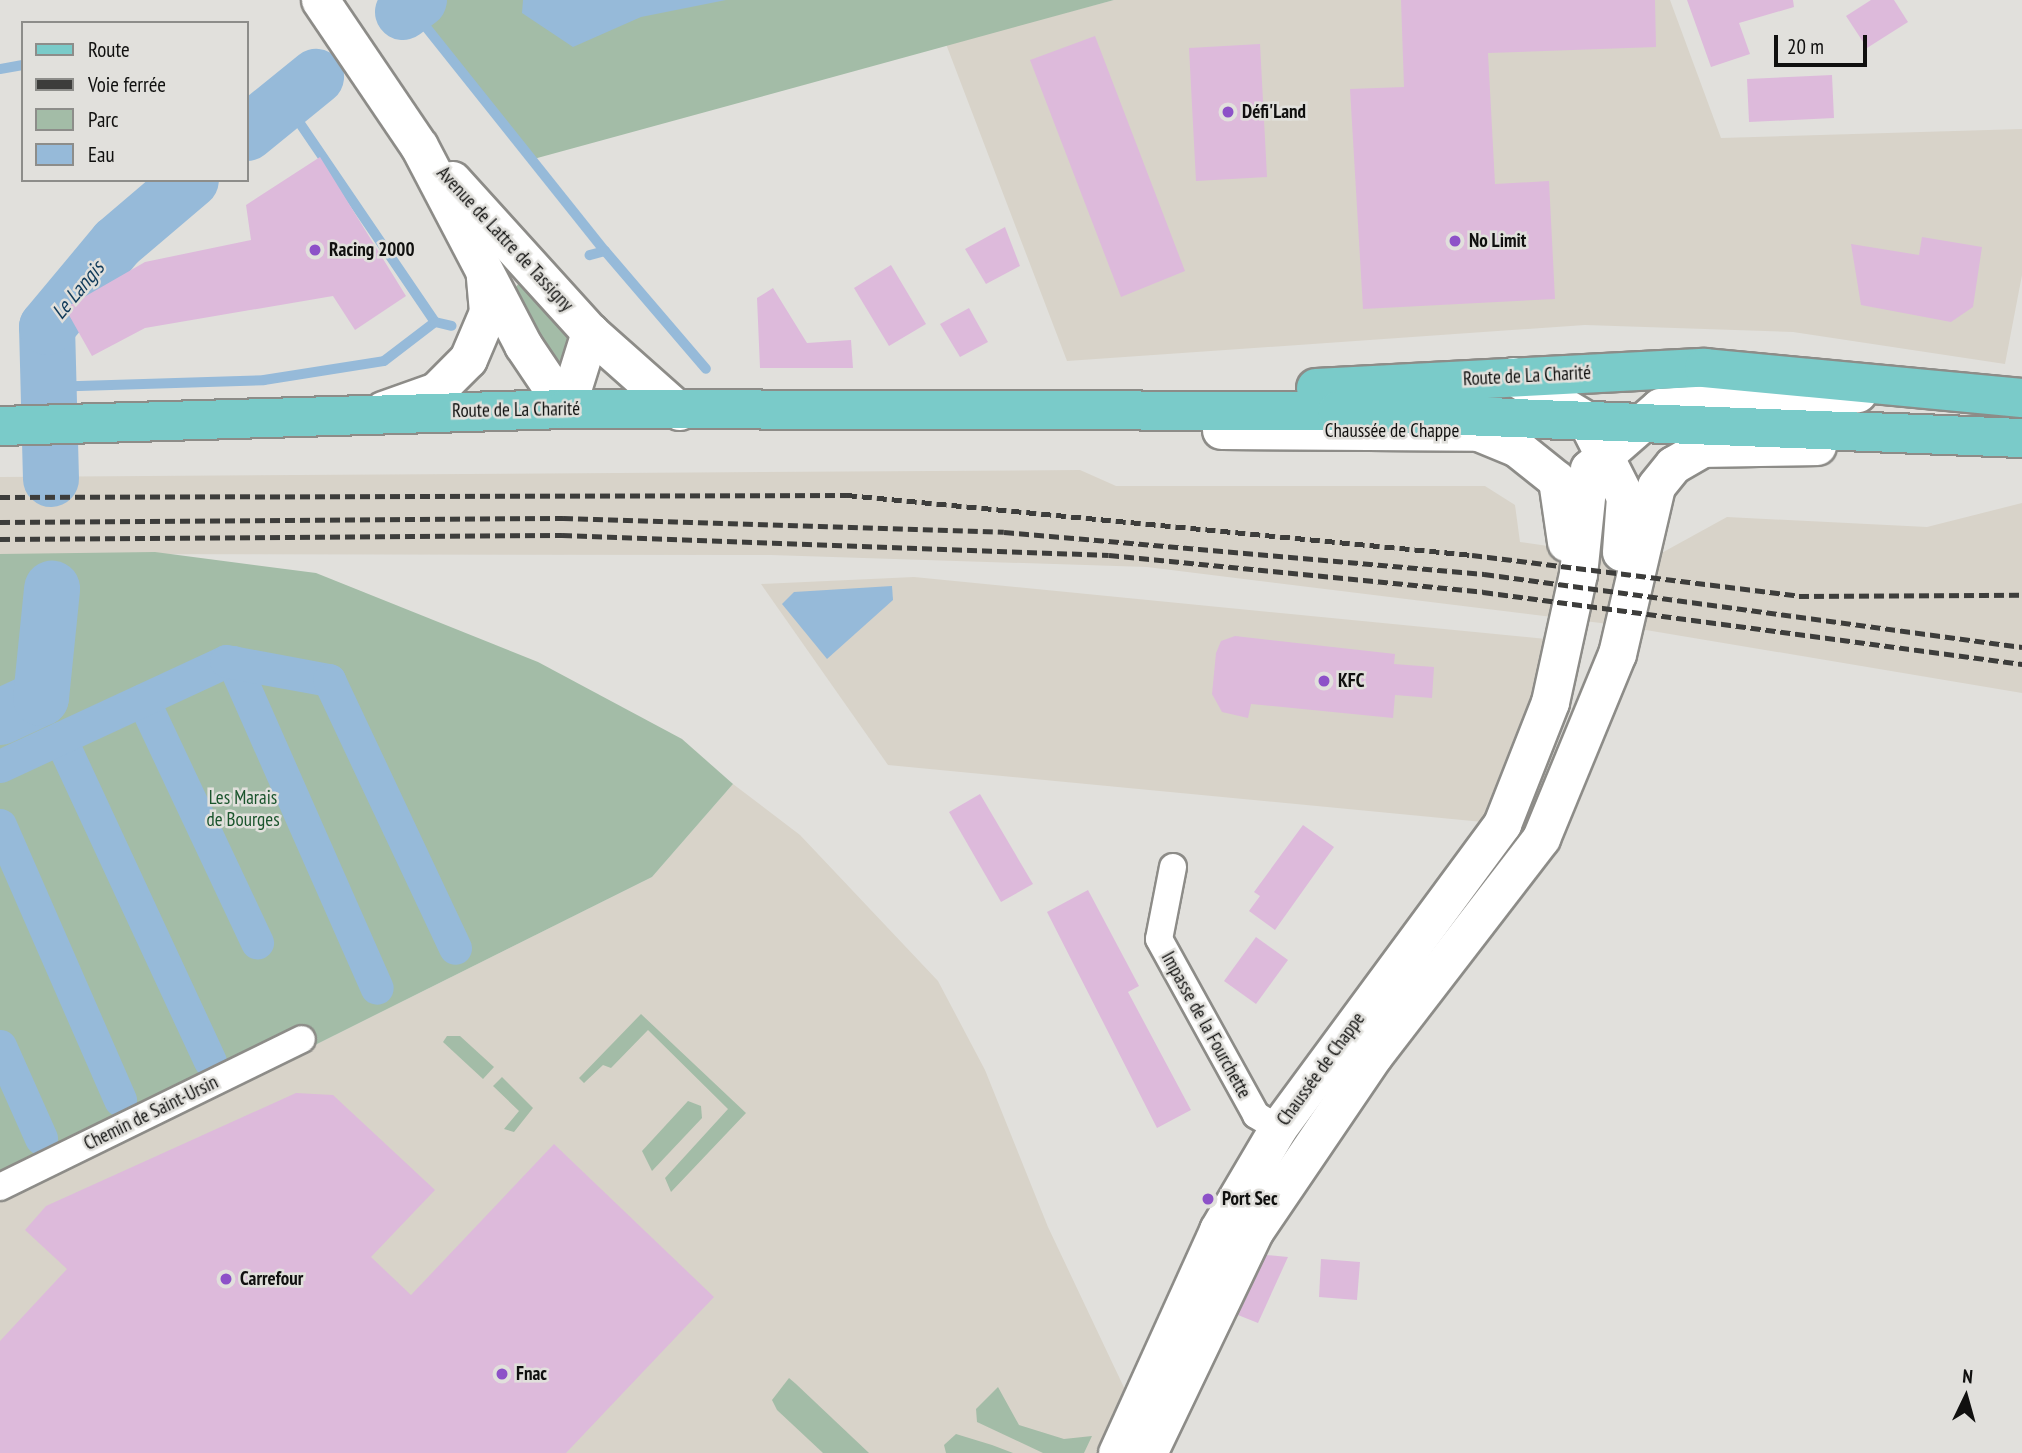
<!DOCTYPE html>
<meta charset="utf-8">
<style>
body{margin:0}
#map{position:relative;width:2022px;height:1453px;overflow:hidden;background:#e1e0dc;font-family:"PT Sans Narrow",sans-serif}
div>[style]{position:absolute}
.built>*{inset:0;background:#d8d3c9}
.green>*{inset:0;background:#a3bca7}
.water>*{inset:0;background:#96bad9}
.stream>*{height:10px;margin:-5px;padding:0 5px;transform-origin:5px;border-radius:5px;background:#96bad9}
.canal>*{height:33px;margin:-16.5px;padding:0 16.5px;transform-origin:16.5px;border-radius:16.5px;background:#96bad9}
.river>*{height:56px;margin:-28px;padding:0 28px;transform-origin:28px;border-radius:28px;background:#96bad9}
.building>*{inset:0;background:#ddbadb}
.roads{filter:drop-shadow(2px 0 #8d8c88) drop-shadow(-2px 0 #8d8c88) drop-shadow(0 2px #8d8c88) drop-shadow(0 -2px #8d8c88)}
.street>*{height:26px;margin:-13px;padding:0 13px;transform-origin:13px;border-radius:13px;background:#fff}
.secondary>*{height:37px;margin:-18.5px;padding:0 18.5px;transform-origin:18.5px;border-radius:18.5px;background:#fff}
.primary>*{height:38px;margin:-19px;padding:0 19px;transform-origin:19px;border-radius:19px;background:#7acbc9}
.rail>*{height:5px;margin-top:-2.5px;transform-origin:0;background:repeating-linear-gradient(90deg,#3d3d3b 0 10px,transparent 0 15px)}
.dots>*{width:19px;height:19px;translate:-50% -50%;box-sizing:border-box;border:4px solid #e1e0dc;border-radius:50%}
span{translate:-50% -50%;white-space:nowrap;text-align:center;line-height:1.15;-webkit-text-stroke:5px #e1e0dc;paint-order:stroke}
.poi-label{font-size:19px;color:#10100f;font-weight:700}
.left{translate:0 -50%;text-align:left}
.street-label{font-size:19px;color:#10100f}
.park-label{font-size:19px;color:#1a542c}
.water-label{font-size:21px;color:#103a59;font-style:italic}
.legend{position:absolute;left:21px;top:21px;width:228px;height:161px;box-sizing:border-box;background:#e1e0dc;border:2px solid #8d8d8a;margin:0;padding:9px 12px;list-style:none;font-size:21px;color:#10100f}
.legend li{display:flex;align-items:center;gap:14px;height:35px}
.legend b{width:35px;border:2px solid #8d8d8a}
.north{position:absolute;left:1931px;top:1362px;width:70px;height:70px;-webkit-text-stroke:5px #e1e0dc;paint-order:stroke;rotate:5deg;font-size:19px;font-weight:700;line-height:28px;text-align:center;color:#10100f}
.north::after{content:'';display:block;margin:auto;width:24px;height:32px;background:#10100f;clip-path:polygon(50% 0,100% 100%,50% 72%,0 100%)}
.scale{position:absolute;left:1774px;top:35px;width:93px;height:32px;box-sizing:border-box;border:4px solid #10100f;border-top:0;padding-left:9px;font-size:21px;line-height:24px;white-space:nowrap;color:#10100f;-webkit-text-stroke:5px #e1e0dc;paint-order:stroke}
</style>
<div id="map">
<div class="built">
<div style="clip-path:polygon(1114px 0,1670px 0,1721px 138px,2022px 129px,2022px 275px,2005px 364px,1793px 332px,1585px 325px,1067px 361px,946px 44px)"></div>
<div style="clip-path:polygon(1080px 470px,1116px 486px,1485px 486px,1515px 505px,1520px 542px,1644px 560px,1633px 627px,1147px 567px,771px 555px,0 554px,0 477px)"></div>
<div style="clip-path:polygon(2022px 503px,2022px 693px,1634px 628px,1647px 561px,1727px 517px,1927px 527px)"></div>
<div style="clip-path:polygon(914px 577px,1556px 640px,1550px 702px,1483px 822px,888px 765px,761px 584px)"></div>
<div style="clip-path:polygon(733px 784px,800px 835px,938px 981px,985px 1070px,1048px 1227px,1155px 1453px,0 1453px,0 1202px,652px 877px)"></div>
</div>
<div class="green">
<div style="clip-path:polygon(411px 0,1114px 0,530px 160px)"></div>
<div style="clip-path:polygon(521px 280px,533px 280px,570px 337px,566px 363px,552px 366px,545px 359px,516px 287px)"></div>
<div style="clip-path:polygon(155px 552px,316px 573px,538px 662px,682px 739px,733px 784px,652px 877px,0 1202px,0 554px)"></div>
<div style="clip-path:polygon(641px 1014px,746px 1113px,671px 1192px,665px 1178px,728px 1109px,648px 1030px,611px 1068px,603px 1065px,584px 1083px,579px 1078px)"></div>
<div style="clip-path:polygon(447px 1036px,460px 1036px,494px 1067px,483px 1079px,443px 1042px)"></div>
<div style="clip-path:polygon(502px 1077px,533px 1108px,514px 1132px,504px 1129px,519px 1111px,493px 1086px)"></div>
<div style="clip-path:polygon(688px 1101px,701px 1106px,702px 1118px,652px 1171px,642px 1151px)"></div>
<div style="clip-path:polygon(789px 1378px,796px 1384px,869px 1453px,823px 1453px,777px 1410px,772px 1400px)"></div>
<div style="clip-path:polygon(998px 1387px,1019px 1425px,1064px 1439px,1092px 1436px,1084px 1453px,1043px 1453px,977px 1422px,976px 1409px)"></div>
<div style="clip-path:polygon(956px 1434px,992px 1445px,1013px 1453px,946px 1453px,944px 1445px)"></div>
</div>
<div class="water">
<div style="clip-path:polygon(523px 0,726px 0,641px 17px,573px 47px,522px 13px)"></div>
<div style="clip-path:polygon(892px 586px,893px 600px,827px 659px,782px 604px,794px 592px)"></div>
</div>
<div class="stream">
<div style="left:410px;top:7px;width:312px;rotate:51.4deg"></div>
<div style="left:605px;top:251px;width:16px;rotate:165deg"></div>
<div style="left:0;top:69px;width:23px;rotate:-10deg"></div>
<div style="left:247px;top:100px;width:53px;rotate:20.8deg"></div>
<div style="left:297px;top:119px;width:245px;rotate:55.8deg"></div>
<div style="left:605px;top:251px;width:155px;rotate:49.4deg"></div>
<div style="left:47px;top:387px;width:217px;rotate:-1.8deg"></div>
<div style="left:264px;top:380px;width:121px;rotate:-9deg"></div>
<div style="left:384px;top:361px;width:64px;rotate:-37.4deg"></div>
<div style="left:435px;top:322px;width:17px;rotate:13deg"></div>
</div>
<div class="canal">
<div style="left:233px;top:662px;width:356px;rotate:66.2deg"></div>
<div style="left:143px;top:700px;width:268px;rotate:64.8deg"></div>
<div style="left:60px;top:738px;width:356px;rotate:65.1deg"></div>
<div style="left:0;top:766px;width:249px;rotate:-24.9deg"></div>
<div style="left:226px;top:661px;width:105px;rotate:10.5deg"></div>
<div style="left:329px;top:680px;width:296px;rotate:64.8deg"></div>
<div style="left:0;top:825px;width:300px;rotate:66.4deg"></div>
<div style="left:0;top:1046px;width:101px;rotate:66deg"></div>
</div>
<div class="river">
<div style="left:403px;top:12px;width:20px;rotate:-37deg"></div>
<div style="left:247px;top:133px;width:89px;rotate:-39.1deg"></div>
<div style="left:51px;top:479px;width:152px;rotate:-91.5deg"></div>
<div style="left:47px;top:327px;width:109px;rotate:-50.2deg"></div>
<div style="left:117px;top:243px;width:97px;rotate:-40.4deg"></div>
<div style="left:0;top:717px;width:45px;rotate:-24.9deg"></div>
<div style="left:41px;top:698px;width:110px;rotate:-84.2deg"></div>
</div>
<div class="building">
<div style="clip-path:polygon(1401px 0,1655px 0,1656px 47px,1488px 53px,1495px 184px,1549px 181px,1555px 299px,1363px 309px,1350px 89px,1404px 87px)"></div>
<div style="clip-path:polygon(1687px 0,1793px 0,1794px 7px,1739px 23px,1750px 54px,1711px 67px)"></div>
<div style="clip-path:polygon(1871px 0,1894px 0,1908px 22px,1867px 48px,1846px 16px)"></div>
<div style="clip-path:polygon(1095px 36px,1185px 271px,1121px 297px,1030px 60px)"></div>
<div style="clip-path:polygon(1260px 44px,1267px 177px,1196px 181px,1189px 48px)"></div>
<div style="clip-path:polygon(1832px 75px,1834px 118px,1749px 122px,1747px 79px)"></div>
<div style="clip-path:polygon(320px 157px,406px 296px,355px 330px,333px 296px,145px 328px,92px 356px,65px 308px,145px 262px,251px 240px,246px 205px)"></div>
<div style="clip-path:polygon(1005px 227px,1020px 266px,986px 284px,965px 249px)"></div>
<div style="clip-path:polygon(1922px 237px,1982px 247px,1973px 307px,1951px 322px,1861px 305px,1851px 244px,1919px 255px)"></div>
<div style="clip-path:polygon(891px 265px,926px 324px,889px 346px,854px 288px)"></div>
<div style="clip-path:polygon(773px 288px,807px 343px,851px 340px,853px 368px,760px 368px,757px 298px)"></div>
<div style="clip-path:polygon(969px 308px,988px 342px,960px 357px,940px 324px)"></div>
<div style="clip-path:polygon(1235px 636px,1395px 654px,1394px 664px,1434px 667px,1432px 698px,1395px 695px,1393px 718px,1251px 704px,1248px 718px,1222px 712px,1212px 694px,1216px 653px,1221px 641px)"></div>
<div style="clip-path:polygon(980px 794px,1033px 884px,1001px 902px,949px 812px)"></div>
<div style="clip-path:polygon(1303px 825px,1334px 847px,1275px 930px,1249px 911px,1260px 896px,1254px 892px)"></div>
<div style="clip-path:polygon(1088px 890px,1139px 986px,1128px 992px,1191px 1110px,1157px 1128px,1047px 912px)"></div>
<div style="clip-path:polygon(1256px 937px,1288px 960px,1256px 1004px,1224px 981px)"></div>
<div style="clip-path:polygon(296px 1093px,333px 1095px,435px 1190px,371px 1257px,411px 1295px,554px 1144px,714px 1297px,566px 1453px,0 1453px,0 1341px,67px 1269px,25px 1230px,46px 1206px)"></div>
<div style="clip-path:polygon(1266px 1255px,1288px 1257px,1258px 1323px,1238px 1315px)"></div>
<div style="clip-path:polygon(1321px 1259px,1360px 1262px,1357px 1300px,1319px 1297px)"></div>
</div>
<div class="roads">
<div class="street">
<div style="left:1173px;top:867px;width:73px;rotate:101deg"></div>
<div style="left:1159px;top:939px;width:201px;rotate:61.1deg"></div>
<div style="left:1256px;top:1115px;width:26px;rotate:31deg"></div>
<div style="left:0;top:1187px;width:336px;rotate:-26.1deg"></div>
</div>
<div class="secondary">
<div style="left:320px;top:0;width:176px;rotate:55.9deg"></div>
<div style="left:419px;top:146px;width:225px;rotate:62.4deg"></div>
<div style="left:523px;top:345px;width:77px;rotate:56.1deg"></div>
<div style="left:452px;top:180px;width:205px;rotate:47.8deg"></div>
<div style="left:590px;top:332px;width:119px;rotate:41.6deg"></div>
<div style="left:1513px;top:376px;width:85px;rotate:31.1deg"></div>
<div style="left:1586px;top:420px;width:86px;rotate:63.1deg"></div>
<div style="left:1625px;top:497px;width:55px;rotate:94.2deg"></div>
<div style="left:566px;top:409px;width:81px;rotate:-72.7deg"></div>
<div style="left:383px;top:410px;width:56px;rotate:-19.7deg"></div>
<div style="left:436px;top:391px;width:45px;rotate:-45deg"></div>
<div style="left:468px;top:359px;width:51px;rotate:-66.9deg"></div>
<div style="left:488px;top:312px;width:37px;rotate:-95deg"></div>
<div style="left:1221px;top:430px;width:257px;rotate:0.4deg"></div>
<div style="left:1478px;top:432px;width:42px;rotate:22.3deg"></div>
<div style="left:1517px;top:448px;width:51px;rotate:38.7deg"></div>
<div style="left:1557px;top:480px;width:63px;rotate:81.7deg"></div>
<div style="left:1117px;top:1453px;width:245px;rotate:-65.6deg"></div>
<div style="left:1218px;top:1230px;width:118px;rotate:-59.5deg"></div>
<div style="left:1278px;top:1128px;width:378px;rotate:-53.6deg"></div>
<div style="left:1502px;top:824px;width:131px;rotate:-68.5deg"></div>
<div style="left:1550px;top:702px;width:131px;rotate:-77.7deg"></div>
<div style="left:1578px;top:574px;width:106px;rotate:-84deg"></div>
<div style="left:1589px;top:469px;width:94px;rotate:-41.1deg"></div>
<div style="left:1660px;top:407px;width:198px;rotate:-4deg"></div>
<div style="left:1148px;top:1453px;width:247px;rotate:-64.4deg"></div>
<div style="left:1255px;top:1230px;width:212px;rotate:-55.8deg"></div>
<div style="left:1374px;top:1055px;width:274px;rotate:-52.4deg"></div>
<div style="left:1541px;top:838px;width:199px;rotate:-67.6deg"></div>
<div style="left:1617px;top:654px;width:172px;rotate:-76.9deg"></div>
<div style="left:1656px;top:486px;width:27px;rotate:-51deg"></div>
<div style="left:1673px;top:465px;width:34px;rotate:-30deg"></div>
<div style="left:1702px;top:448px;width:115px;rotate:-1deg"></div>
</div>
<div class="primary">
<div style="left:1316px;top:388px;width:389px;rotate:-3deg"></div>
<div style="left:1704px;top:368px;width:319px;rotate:5.4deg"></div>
<div style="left:0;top:426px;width:566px;rotate:-1.72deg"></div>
<div style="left:566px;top:409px;width:771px;rotate:0.15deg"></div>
<div style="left:1337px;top:411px;width:686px;rotate:2.26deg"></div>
</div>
</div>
<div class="rail">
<div style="left:0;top:497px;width:847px;rotate:-0.14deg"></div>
<div style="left:847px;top:495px;width:628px;rotate:5.48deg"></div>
<div style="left:1472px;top:555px;width:330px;rotate:7.1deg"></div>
<div style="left:1799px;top:596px;width:223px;rotate:-0.3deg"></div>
<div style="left:0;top:522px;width:563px;rotate:-0.41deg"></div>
<div style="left:563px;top:518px;width:441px;rotate:1.8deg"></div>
<div style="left:1004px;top:532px;width:482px;rotate:5deg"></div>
<div style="left:1484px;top:574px;width:543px;rotate:7.73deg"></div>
<div style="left:0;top:539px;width:562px;rotate:-0.41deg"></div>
<div style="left:562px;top:535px;width:547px;rotate:2.09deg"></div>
<div style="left:1109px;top:555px;width:376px;rotate:5.6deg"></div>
<div style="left:1483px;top:592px;width:544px;rotate:7.61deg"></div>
</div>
<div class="dots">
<div style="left:1228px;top:112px;background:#8d51c8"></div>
<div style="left:1455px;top:241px;background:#8d51c8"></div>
<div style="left:315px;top:250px;background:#8d51c8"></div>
<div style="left:1324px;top:681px;background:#8d51c8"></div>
<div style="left:1208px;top:1199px;background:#8d51c8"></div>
<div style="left:226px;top:1279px;background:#8d51c8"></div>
<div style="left:502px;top:1374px;background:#8d51c8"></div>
</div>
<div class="poi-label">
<span class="left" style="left:1242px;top:112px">Défi'Land</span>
<span class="left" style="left:1469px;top:241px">No Limit</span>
<span class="left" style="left:329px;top:250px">Racing 2000</span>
<span class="left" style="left:1338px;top:681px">KFC</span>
<span class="left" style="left:1222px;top:1199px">Port Sec</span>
<span class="left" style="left:240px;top:1279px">Carrefour</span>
<span class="left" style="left:516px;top:1374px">Fnac</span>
</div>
<div class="street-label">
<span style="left:505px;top:239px;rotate:47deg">Avenue de Lattre de Tassigny</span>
<span style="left:1527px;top:376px;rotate:-3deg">Route de La Charité</span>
<span style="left:516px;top:410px;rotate:-1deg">Route de La Charité</span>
<span style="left:1392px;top:431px">Chaussée de Chappe</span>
<span style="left:1206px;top:1025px;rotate:61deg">Impasse de la Fourchette</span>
<span style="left:1321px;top:1069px;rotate:-54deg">Chaussée de Chappe</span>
<span style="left:151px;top:1113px;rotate:-26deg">Chemin de Saint-Ursin</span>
</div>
<div class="park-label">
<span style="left:243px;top:809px">Les Marais<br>de Bourges</span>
</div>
<div class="water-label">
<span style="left:78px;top:290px;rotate:-50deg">Le Langis</span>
</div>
<ul class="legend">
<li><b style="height:9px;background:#7acbc9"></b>Route</li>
<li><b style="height:9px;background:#3d3d3b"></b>Voie ferrée</li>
<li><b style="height:19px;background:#a3bca7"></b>Parc</li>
<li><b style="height:19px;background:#96bad9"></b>Eau</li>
</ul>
<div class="north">N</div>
<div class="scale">20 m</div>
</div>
